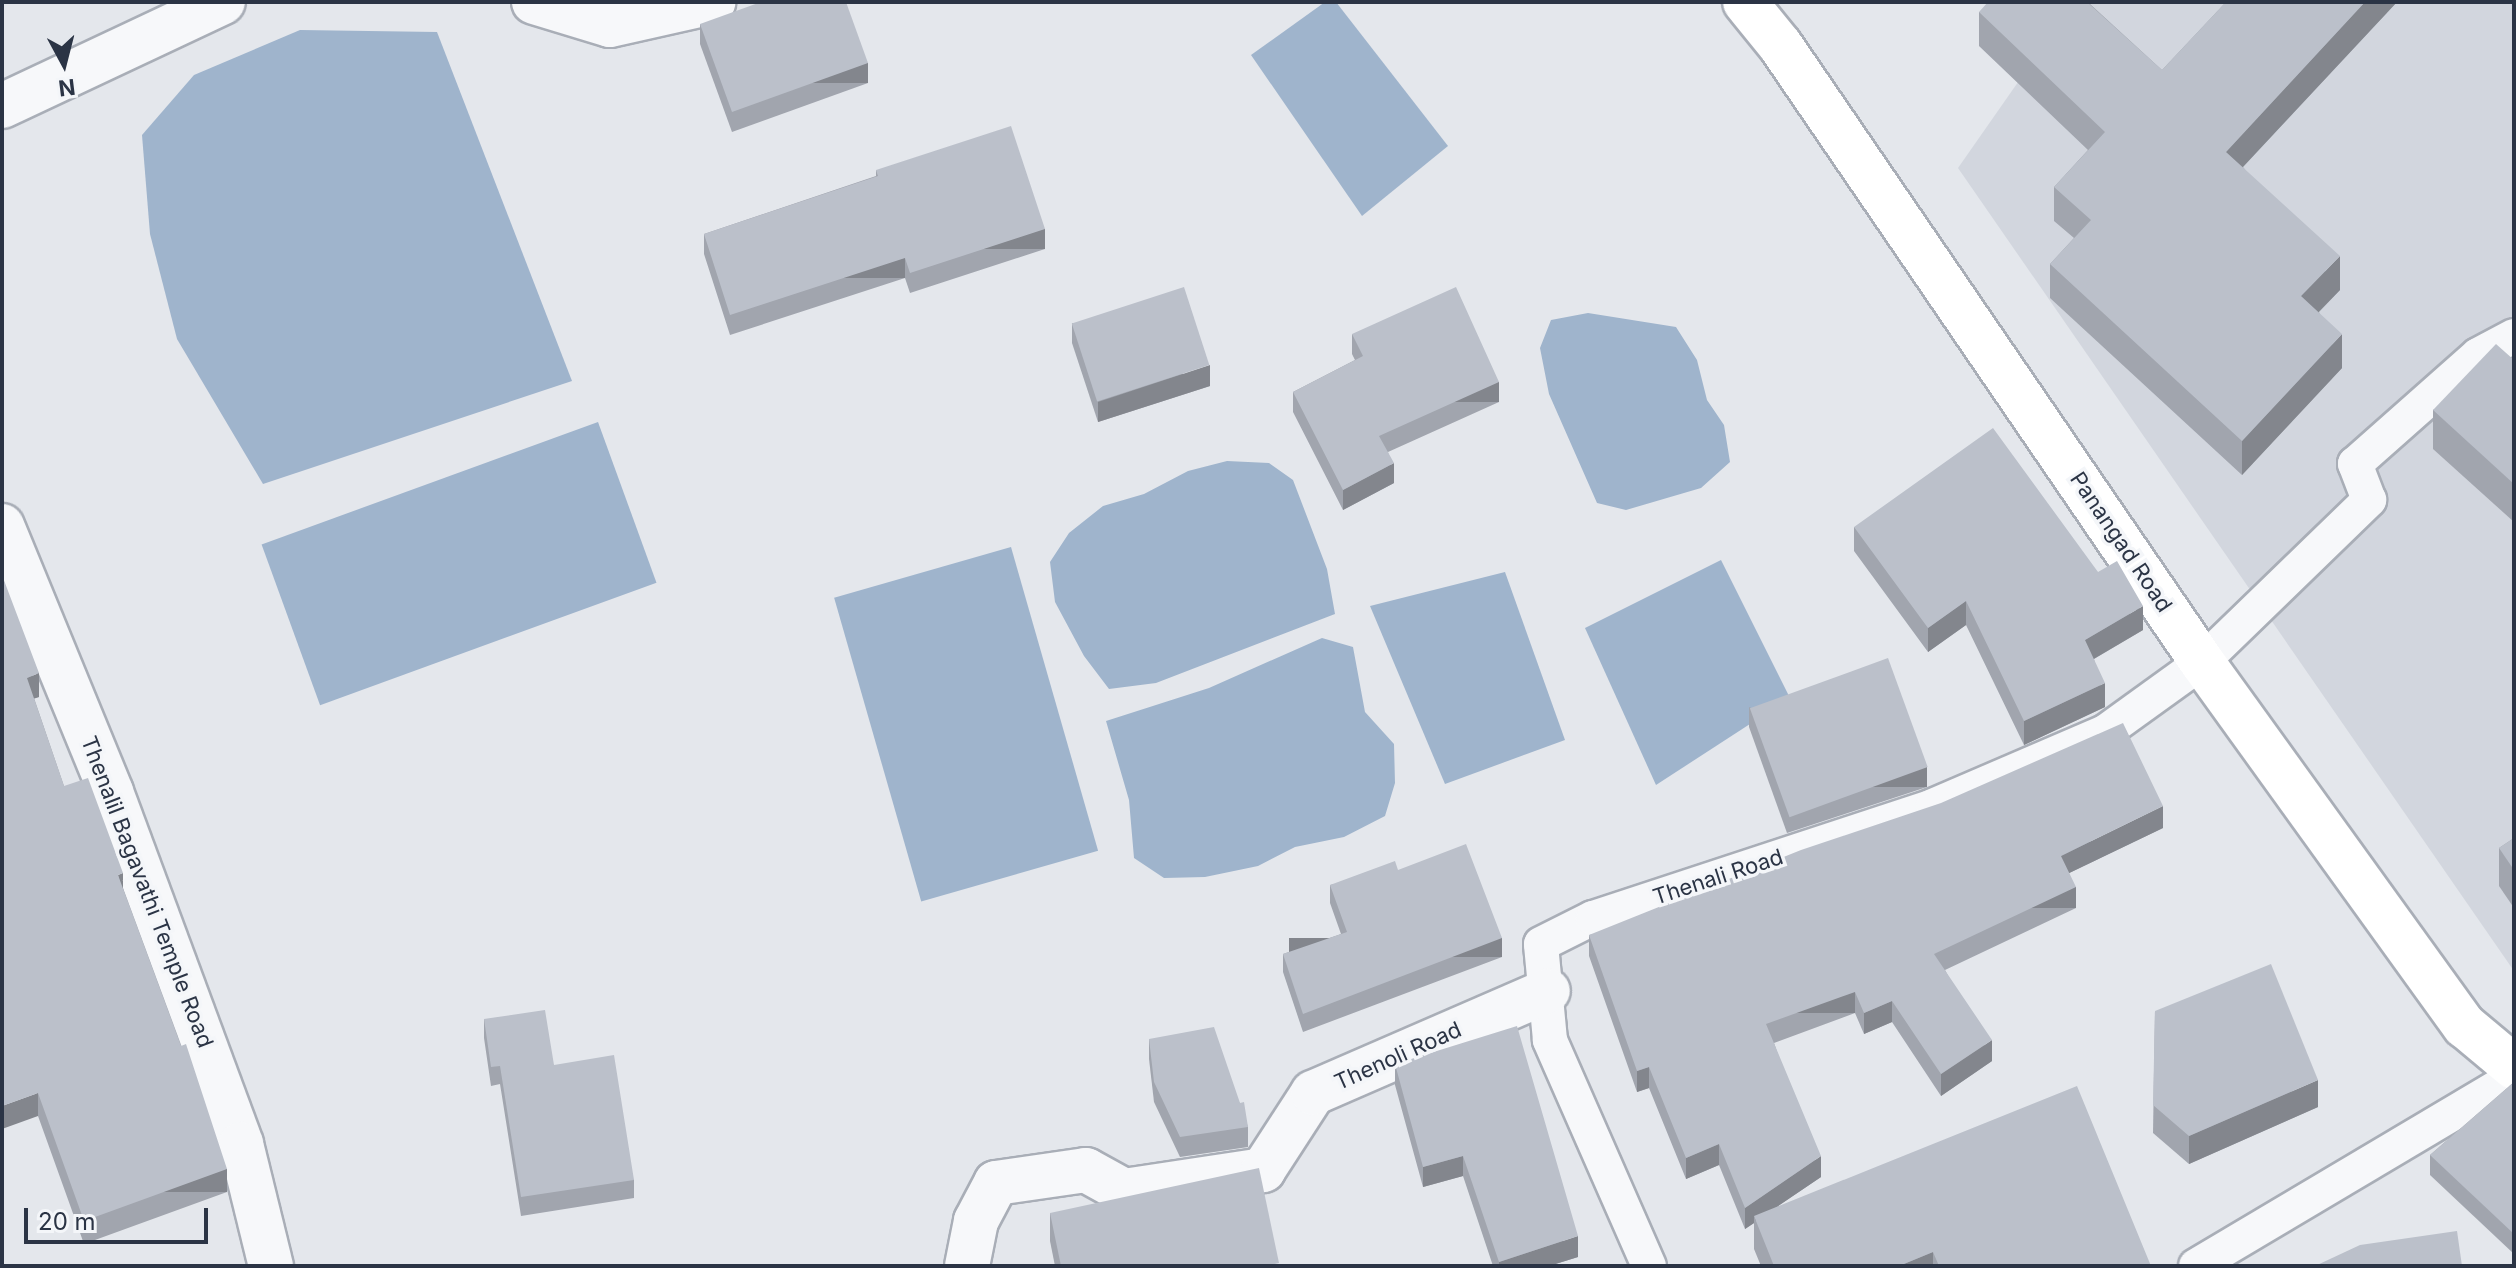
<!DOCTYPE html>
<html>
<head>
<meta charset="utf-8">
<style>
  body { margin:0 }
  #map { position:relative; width:2516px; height:1268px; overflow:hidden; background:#e4e7ec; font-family:Inter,sans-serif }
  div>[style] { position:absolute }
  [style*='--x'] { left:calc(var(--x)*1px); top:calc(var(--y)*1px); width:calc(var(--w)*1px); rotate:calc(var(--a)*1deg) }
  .built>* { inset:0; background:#d2d6de }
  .water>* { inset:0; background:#9fb4cc; transform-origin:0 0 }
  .roads { filter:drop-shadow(2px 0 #a9aeb7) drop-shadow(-2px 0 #a9aeb7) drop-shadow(0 2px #a9aeb7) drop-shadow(0 -2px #a9aeb7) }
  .service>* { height:34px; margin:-17px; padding:0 17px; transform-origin:17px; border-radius:17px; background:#f7f8fa }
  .minor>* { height:44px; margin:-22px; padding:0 22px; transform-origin:22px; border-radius:22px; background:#f7f8fa }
  .secondary>* { height:44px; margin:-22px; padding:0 22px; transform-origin:22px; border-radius:22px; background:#fff }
  .wall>* { inset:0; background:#a1a5ae }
  .shaded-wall>* { inset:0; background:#83868d; transform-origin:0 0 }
  .building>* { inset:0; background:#bbc0ca; transform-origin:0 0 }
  span { translate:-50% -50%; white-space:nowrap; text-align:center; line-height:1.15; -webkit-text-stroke:7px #f4f6f9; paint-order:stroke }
  .street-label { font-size:22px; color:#2b3445 }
  .frame { position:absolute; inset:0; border:4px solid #2b3445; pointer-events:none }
  .north { position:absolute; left:24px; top:24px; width:80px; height:80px; -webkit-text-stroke:6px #f4f6f9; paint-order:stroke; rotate:173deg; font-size:22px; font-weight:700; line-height:32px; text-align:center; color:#2b3445 }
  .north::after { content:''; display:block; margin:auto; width:28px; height:36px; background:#2b3445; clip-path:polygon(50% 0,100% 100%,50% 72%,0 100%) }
  .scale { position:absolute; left:24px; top:1208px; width:184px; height:36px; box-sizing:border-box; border:4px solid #2b3445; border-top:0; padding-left:10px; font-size:24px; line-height:28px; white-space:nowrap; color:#2b3445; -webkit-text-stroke:6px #f4f6f9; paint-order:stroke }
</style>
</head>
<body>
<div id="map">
  <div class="built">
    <div style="clip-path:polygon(2074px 2px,2514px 2px,2514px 971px,1958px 168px)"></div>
  </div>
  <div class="water">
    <div style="clip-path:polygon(1325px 2px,1336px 2px,1448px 146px,1362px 216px,1251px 55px)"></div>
    <div style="clip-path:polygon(300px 30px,437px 32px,572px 381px,263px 484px,177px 339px,150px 234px,142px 135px,194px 75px)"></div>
    <div style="clip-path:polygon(1588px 313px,1676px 327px,1697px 360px,1707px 400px,1724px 425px,1730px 462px,1701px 488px,1626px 510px,1597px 503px,1549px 394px,1540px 348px,1551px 320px)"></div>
    <div style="left:598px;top:422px;width:171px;height:358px;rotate:70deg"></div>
    <div style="clip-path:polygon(1227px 461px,1269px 463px,1293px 480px,1327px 569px,1335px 614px,1156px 683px,1109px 689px,1084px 656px,1055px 602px,1050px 562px,1069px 533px,1103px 506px,1144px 494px,1188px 471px)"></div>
    <div style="left:1011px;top:547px;width:316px;height:184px;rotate:74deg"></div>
    <div style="clip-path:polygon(1721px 560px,1790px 698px,1656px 785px,1585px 628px)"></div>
    <div style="clip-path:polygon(1505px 572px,1565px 740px,1445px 784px,1370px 606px)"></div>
    <div style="clip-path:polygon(1322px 638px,1353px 647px,1365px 712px,1394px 744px,1395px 783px,1385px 816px,1344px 837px,1295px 847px,1258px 866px,1205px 877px,1164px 878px,1134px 858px,1129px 800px,1106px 721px,1209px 688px)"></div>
  </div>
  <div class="roads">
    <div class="service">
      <div style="--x:1649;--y:1266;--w:247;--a:-113.7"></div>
      <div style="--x:1550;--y:1040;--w:96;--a:-95.4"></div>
      <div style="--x:1541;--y:944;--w:58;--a:-26.6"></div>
      <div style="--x:1593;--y:918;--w:358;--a:-18.2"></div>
      <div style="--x:1933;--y:806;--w:187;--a:-23.3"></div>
      <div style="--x:2105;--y:732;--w:120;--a:-35.8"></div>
      <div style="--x:2202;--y:662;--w:233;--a:-44.1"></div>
      <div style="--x:2369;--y:500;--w:39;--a:-111"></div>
      <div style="--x:2355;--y:464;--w:164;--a:-41.5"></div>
      <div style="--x:2478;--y:355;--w:41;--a:-27.8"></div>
      <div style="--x:2196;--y:1266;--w:370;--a:-30.7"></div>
    </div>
    <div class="minor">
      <div style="--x:534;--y:2;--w:79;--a:16.8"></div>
      <div style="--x:610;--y:25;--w:106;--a:-12.6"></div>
      <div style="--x:2;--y:106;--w:244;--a:-25.2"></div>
      <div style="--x:2;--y:526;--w:287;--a:67.7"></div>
      <div style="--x:111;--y:792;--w:375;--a:69.7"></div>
      <div style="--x:241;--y:1144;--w:126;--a:76.2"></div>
      <div style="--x:967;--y:1266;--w:46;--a:-78.7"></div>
      <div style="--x:976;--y:1221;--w:43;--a:-62.2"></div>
      <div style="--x:996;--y:1183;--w:91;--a:-8.2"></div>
      <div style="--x:1086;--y:1170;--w:43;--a:28.9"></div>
      <div style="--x:1124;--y:1191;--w:141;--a:-8.6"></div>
      <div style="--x:1263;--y:1170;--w:92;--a:-57"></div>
      <div style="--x:1313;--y:1093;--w:256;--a:-23.5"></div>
    </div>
    <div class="secondary">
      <div style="--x:1745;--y:2;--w:55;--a:50.9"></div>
      <div style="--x:1780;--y:45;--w:748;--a:55.63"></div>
      <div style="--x:2202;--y:662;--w:449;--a:54.2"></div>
      <div style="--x:2465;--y:1026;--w:64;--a:39.9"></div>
    </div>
  </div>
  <div class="wall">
    <div style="clip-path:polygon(2090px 2px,2090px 4px,2162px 70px,2226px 2px,2397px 2px,2243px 167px,2340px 290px,2319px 312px,2342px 368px,2242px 475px,2050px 298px,2050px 264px,2074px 238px,2054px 221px,2054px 187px,2088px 150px,1979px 46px,1979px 12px)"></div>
    <div style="clip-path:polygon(700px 24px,868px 83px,732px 132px,700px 44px)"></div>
    <div style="clip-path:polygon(876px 170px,1045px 249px,910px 293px,905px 278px,730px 335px,704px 254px,704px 234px,876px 176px)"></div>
    <div style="clip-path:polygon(1072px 323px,1210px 386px,1098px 422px,1072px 343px)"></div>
    <div style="clip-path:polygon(1352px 334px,1499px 402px,1388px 452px,1394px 483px,1343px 510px,1293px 412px,1293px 392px,1355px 360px,1352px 354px)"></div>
    <div style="clip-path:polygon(2514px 360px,2514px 522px,2433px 449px,2433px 410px)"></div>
    <div style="clip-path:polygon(1854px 527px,2098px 572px,2143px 630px,2094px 659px,2105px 707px,2024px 745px,1966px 625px,1928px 652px,1854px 551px)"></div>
    <div style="clip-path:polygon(2px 575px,39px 697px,34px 698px,64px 786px,123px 889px,227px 1192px,84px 1244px,38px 1116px)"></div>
    <div style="clip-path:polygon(1749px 707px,1927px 787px,1787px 833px,1749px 727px)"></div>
    <div style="clip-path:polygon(2163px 828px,2069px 873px,2076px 908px,1945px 970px,1992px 1061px,1941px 1096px,1892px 1022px,1864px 1034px,1855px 1013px,1774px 1043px,1821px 1177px,1778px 1206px,2151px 1266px,1761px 1266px,1754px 1249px,1754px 1223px,1745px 1229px,1719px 1165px,1686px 1179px,1649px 1088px,1637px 1092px,1589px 956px,1589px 935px)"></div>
    <div style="clip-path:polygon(2514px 838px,2514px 908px,2499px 886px,2499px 848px)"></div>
    <div style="clip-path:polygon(1398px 870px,1502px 957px,1303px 1032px,1283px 972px,1283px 954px,1341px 934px,1330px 903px,1330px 885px)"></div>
    <div style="clip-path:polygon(2155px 1011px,2318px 1107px,2189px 1164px,2153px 1133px)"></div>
    <div style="clip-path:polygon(484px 1019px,554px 1065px,634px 1180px,634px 1198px,521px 1216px,500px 1084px,491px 1086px,484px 1038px)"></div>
    <div style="clip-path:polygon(1149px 1039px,1240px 1103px,1248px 1127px,1248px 1147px,1180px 1157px,1154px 1102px,1149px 1059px)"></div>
    <div style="clip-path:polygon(1395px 1064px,1578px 1257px,1549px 1266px,1493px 1266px,1463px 1176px,1423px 1187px,1395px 1085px)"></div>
    <div style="clip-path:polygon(2514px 1082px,2514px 1254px,2430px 1175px,2430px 1155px)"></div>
    <div style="clip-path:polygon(1050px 1213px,1279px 1266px,1055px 1266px,1050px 1241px)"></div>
  </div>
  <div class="shaded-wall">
    <div style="clip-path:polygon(2365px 2px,2397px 2px,2226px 185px,2226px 152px)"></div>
    <div style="left:868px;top:63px;width:20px;height:145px;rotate:90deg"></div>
    <div style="left:1045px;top:229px;width:20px;height:142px;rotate:90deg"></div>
    <div style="clip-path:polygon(2340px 256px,2340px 290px,2301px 330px,2301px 296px)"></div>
    <div style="left:905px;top:258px;width:20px;height:184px;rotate:90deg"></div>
    <div style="clip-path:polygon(2342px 334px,2342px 368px,2242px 475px,2242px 441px)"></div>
    <div style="clip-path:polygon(1210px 365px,1210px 386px,1098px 422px,1098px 402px)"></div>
    <div style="left:1499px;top:382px;width:20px;height:132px;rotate:90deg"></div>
    <div style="clip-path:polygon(1394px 463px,1394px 483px,1343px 510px,1343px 490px)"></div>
    <div style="clip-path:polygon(1966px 601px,1966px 625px,1928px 652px,1928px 628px)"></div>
    <div style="clip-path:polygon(2143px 606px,2143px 630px,2085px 664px,2085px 640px)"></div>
    <div style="clip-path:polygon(39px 673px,39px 697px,27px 701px,27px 678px)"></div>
    <div style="clip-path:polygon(2105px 683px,2105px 707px,2024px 745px,2024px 721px)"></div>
    <div style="left:1927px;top:767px;width:20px;height:147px;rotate:90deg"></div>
    <div style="clip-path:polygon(2163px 806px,2163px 828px,2061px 877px,2061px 856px)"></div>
    <div style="clip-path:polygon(123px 873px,123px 896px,118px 875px)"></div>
    <div style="left:2076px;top:887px;width:21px;height:157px;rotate:90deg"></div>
    <div style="left:1502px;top:938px;width:19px;height:213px;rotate:90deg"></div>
    <div style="left:1855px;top:992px;width:21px;height:95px;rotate:90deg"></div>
    <div style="clip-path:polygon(1892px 1001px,1892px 1022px,1864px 1034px,1864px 1013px)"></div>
    <div style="clip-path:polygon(1992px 1040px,1992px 1061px,1941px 1096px,1941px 1074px)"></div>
    <div style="clip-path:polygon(1649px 1067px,1649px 1088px,1637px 1092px,1637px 1071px)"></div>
    <div style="clip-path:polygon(2318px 1080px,2318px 1107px,2189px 1164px,2189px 1136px)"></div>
    <div style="clip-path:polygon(38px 1093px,38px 1116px,2px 1129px,2px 1106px)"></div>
    <div style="clip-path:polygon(1719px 1144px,1719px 1165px,1686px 1179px,1686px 1158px)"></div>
    <div style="clip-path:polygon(1463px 1156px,1463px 1176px,1423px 1187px,1423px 1167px)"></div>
    <div style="clip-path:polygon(1821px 1156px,1821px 1177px,1756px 1221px,1754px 1216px,1754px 1223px,1745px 1229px,1745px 1208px)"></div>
    <div style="left:227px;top:1169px;width:23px;height:152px;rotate:90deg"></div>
    <div style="clip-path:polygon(1578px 1236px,1578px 1257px,1549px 1266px,1499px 1266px,1499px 1262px)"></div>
    <div style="clip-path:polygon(1933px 1252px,1933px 1266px,1899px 1266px)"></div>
  </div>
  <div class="building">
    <div style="clip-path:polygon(761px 2px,846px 2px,868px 63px,732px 112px,700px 24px)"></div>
    <div style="clip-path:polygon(1988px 2px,2087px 2px,2162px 70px,2226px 2px,2365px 2px,2226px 152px,2340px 256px,2301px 296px,2342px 334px,2242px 441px,2050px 264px,2091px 220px,2054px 187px,2105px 132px,1979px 12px)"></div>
    <div style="clip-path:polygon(1011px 126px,1045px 229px,910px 273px,905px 258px,730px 315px,704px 234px,878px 176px,876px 170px)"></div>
    <div style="left:1184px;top:287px;width:82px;height:118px;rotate:72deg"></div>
    <div style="clip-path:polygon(1456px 287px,1499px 382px,1379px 436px,1394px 463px,1343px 490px,1293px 392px,1363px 356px,1352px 334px)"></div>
    <div style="clip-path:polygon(2496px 344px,2514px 360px,2514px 484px,2433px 410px)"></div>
    <div style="clip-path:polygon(1993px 428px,2098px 572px,2117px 561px,2143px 606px,2085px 640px,2105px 683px,2024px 721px,1966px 601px,1928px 628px,1854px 527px)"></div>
    <div style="clip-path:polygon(2px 575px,39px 673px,27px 678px,64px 786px,88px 778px,123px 873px,118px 875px,181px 1046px,186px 1044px,227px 1169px,84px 1221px,38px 1093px,2px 1106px)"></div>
    <div style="left:1888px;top:658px;width:116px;height:147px;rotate:70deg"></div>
    <div style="clip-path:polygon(2123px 723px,2163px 806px,2061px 856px,2076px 887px,1934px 954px,1992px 1040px,1941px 1074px,1892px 1001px,1864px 1013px,1855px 992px,1766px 1024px,1821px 1156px,1745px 1208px,1719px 1144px,1686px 1158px,1649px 1067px,1637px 1071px,1589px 935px,1801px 850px,1941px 803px)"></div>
    <div style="clip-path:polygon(2514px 838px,2514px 870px,2499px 848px)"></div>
    <div style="clip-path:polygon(1466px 844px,1502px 938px,1303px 1014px,1283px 954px,1347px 932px,1330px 885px,1395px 861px,1398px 870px)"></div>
    <div style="clip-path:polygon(2271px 964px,2318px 1080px,2189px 1136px,2153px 1105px,2155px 1011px)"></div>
    <div style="clip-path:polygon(545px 1010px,554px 1065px,614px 1055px,634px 1180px,521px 1197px,500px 1066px,491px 1067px,484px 1019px)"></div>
    <div style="clip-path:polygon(1517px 1026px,1578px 1236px,1499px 1262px,1463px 1156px,1423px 1167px,1395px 1064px)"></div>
    <div style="clip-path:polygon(1214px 1027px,1240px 1103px,1244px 1102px,1248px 1127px,1180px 1137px,1154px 1082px,1149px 1039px)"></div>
    <div style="clip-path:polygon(2514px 1082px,2514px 1234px,2430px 1155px)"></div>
    <div style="clip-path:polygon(2077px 1086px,2151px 1266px,1939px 1266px,1933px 1252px,1899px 1266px,1774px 1266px,1754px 1216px)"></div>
    <div style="clip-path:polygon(1259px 1168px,1279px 1263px,1266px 1266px,1061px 1266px,1050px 1213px)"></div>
    <div style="clip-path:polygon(2457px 1231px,2462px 1266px,2315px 1266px,2360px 1245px)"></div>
  </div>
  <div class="street-label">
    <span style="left:2121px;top:542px;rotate:56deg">Panangad Road</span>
    <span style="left:1718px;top:877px;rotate:-18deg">Thenali Road</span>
    <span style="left:147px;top:892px;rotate:69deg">Thenalil Bagavathi Temple Road</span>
    <span style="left:1398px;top:1056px;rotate:-24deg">Thenoli Road</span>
  </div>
  <div class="frame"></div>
  <div class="north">N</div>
  <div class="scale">20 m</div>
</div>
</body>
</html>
